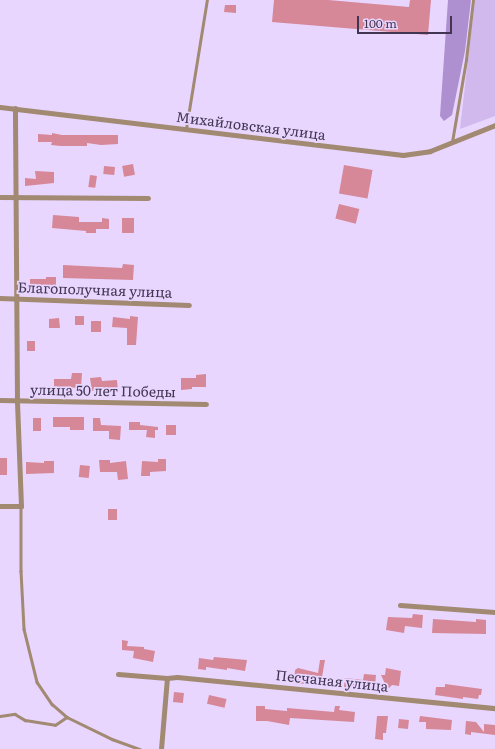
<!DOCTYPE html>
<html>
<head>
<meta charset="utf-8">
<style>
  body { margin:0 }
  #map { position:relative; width:495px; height:749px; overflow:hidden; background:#e8d6ff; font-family:Literata,serif }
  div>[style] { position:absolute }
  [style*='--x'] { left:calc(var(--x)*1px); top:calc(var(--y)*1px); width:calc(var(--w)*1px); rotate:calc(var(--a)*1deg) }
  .green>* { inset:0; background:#d1b8ed }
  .forest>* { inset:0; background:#ae8fd0 }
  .building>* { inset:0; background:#d68798; transform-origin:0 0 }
  .service>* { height:2.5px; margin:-1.25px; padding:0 1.25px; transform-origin:1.25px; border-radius:1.25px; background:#a18972 }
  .minor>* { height:5px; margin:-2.5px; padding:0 2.5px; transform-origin:2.5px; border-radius:2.5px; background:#a18972 }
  span { translate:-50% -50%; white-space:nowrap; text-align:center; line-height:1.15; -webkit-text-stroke:3.5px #e8d6ff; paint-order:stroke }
  .street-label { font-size:14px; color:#423551 }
  .scale { position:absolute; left:357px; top:16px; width:95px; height:18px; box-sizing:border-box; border:2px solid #423551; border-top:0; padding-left:5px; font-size:12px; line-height:14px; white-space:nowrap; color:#423551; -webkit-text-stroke:3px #e8d6ff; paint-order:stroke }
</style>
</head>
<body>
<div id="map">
  <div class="green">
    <div style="clip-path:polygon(475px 0,495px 0,495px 116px,460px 129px)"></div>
  </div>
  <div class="forest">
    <div style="clip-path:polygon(448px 0,471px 0,465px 51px,452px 115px,444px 121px,440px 116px)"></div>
  </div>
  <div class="building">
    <div style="clip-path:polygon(274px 0,328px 0,409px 7px,410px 0,431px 0,428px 35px,272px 22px)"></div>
    <div style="clip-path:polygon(225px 5px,236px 5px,236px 13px,224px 12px)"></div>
    <div style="clip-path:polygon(52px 133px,62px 135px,118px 135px,118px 144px,101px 145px,87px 143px,87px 146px,61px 146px,51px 145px,52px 142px,38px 142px,38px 134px,52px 135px)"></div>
    <div style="left:133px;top:164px;width:11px;height:11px;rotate:80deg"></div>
    <div style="left:344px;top:165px;width:29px;height:29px;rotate:10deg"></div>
    <div style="left:104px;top:166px;width:11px;height:8px;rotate:5deg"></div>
    <div style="clip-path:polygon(35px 171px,54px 172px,54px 183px,25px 186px,25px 178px,36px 179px)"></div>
    <div style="left:90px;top:175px;width:7px;height:12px;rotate:8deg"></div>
    <div style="left:339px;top:204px;width:21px;height:15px;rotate:14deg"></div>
    <div style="clip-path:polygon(53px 215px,79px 217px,79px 222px,102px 222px,102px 218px,109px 219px,109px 229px,96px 229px,96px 233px,86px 233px,86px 231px,52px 228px)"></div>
    <div style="left:122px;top:218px;width:12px;height:15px"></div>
    <div style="clip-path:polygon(123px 264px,134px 265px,133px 280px,63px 278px,63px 265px,122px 268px)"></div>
    <div style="clip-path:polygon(46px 277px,56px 277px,56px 285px,39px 285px,39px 288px,30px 288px,30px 279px,46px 279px)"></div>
    <div style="left:75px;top:316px;width:9px;height:9px"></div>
    <div style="clip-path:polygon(130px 316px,138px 317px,136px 345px,127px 345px,127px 328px,112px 327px,113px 317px,130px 319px)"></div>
    <div style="clip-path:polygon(59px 318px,60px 328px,49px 328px,49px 319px)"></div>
    <div style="left:91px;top:321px;width:10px;height:11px"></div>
    <div style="left:27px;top:341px;width:8px;height:10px"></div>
    <div style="clip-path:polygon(72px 373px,82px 373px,81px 388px,63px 387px,63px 393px,54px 393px,54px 379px,71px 379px)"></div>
    <div style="clip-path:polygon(206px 374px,206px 387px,192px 387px,192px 389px,181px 390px,181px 378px,196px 378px,196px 375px)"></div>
    <div style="clip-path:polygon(101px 377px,102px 381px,117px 380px,118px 392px,107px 393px,107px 389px,92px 391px,90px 378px)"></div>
    <div style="clip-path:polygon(53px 417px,84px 417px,84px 430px,70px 430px,70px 427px,53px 427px)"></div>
    <div style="left:33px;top:418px;width:8px;height:13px"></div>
    <div style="clip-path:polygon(93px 418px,100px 418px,101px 425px,121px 426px,120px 440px,109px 439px,109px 431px,93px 431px)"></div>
    <div style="clip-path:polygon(129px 422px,140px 422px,140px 425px,158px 427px,158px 430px,155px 430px,155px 438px,146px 437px,147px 430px,129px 430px)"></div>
    <div style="left:166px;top:425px;width:10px;height:10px"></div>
    <div style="left:0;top:458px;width:7px;height:17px"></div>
    <div style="clip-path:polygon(158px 459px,166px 459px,166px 471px,150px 472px,150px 476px,141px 476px,142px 461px,158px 462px)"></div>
    <div style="clip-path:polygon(99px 460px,110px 460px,110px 463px,126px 461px,128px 479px,118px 480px,117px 472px,100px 472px)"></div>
    <div style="clip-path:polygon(44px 461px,54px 461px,54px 473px,26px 474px,26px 462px,44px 463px)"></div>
    <div style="left:80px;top:465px;width:10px;height:12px;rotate:6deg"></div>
    <div style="left:108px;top:509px;width:9px;height:11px"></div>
    <div style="clip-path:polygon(413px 614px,423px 615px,422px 628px,405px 626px,404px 633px,386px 630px,388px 617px,412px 618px)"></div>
    <div style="clip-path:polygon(433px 619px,476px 622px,476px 619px,486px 620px,486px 634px,432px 633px)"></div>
    <div style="clip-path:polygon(122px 640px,128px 641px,127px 646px,144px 647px,144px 649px,155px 651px,153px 662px,133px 658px,134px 651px,122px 650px)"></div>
    <div style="clip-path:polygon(214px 657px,247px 660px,245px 671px,227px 668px,227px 670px,206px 667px,206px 670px,198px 669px,199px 658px,213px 660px)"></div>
    <div style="clip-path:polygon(320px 660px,325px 660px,322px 677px,331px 678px,330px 686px,294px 683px,295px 670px,298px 668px,318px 673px)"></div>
    <div style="clip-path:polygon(386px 668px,401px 671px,399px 686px,392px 685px,389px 688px,386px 686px,381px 675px,385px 675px)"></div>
    <div style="clip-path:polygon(364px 674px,376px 675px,375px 686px,356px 684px,356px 688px,344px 687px,345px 678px,363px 680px)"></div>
    <div style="clip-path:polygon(445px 684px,482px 689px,481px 695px,479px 695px,478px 699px,463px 697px,463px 699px,435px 695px,436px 687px,445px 687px)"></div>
    <div style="left:174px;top:692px;width:10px;height:10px;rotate:6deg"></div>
    <div style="left:209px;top:695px;width:18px;height:9px;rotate:13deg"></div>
    <div style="clip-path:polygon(256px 706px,265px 706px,265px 709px,287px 711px,287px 708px,334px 712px,335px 706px,340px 706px,339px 710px,355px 712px,354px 722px,290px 718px,289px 725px,267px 721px,256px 721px)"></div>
    <div style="clip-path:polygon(377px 716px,388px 716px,386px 733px,383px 733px,383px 740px,375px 739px)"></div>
    <div style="clip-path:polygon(420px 716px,452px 720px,451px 730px,426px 729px,426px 722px,419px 722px)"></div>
    <div style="left:399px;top:719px;width:10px;height:9px;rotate:6deg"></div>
    <div style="clip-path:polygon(466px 721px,476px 722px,484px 732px,484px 724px,495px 725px,495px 735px,471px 732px,471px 735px,465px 734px)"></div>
  </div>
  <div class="service">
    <div style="--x:186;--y:129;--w:131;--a:-80.8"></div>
    <div style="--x:452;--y:142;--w:83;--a:-80.3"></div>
    <div style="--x:466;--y:60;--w:60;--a:-83.3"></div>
    <div style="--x:21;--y:507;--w:64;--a:90"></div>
    <div style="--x:21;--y:571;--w:58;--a:87"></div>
    <div style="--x:24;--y:629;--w:55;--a:76.2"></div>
    <div style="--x:37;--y:682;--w:27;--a:56"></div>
    <div style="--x:52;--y:704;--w:20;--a:41"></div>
    <div style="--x:67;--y:717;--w:50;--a:26.1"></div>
    <div style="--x:112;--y:739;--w:30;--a:20"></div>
    <div style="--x:0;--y:716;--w:15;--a:-8"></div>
    <div style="--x:15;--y:714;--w:12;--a:31"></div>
    <div style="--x:25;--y:720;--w:30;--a:9"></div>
    <div style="--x:55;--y:725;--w:14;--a:-34"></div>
  </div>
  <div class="minor">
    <div style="--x:0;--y:107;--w:406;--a:6.8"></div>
    <div style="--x:403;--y:155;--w:27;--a:-8"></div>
    <div style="--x:430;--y:151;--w:70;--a:-21.8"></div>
    <div style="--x:0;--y:197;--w:148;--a:0.4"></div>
    <div style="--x:0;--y:298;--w:189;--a:2.1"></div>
    <div style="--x:0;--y:400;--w:206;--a:1.1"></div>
    <div style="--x:0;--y:506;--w:21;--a:0"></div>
    <div style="--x:21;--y:506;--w:106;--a:-92.2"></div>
    <div style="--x:17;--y:400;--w:292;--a:-90.4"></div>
    <div style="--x:400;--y:605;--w:95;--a:4.2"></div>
    <div style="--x:118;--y:674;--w:49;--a:4.7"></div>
    <div style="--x:167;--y:678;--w:10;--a:-6"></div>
    <div style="--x:177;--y:677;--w:320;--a:5.6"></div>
    <div style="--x:161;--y:749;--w:71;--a:-85.2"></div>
  </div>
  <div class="street-label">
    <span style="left:251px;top:125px;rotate:7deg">Михайловская улица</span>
    <span style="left:95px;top:289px;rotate:2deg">Благополучная улица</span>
    <span style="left:103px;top:390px;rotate:1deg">улица 50 лет Победы</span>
    <span style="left:332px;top:680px;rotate:6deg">Песчаная улица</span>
  </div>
  <div class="scale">100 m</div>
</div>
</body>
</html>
